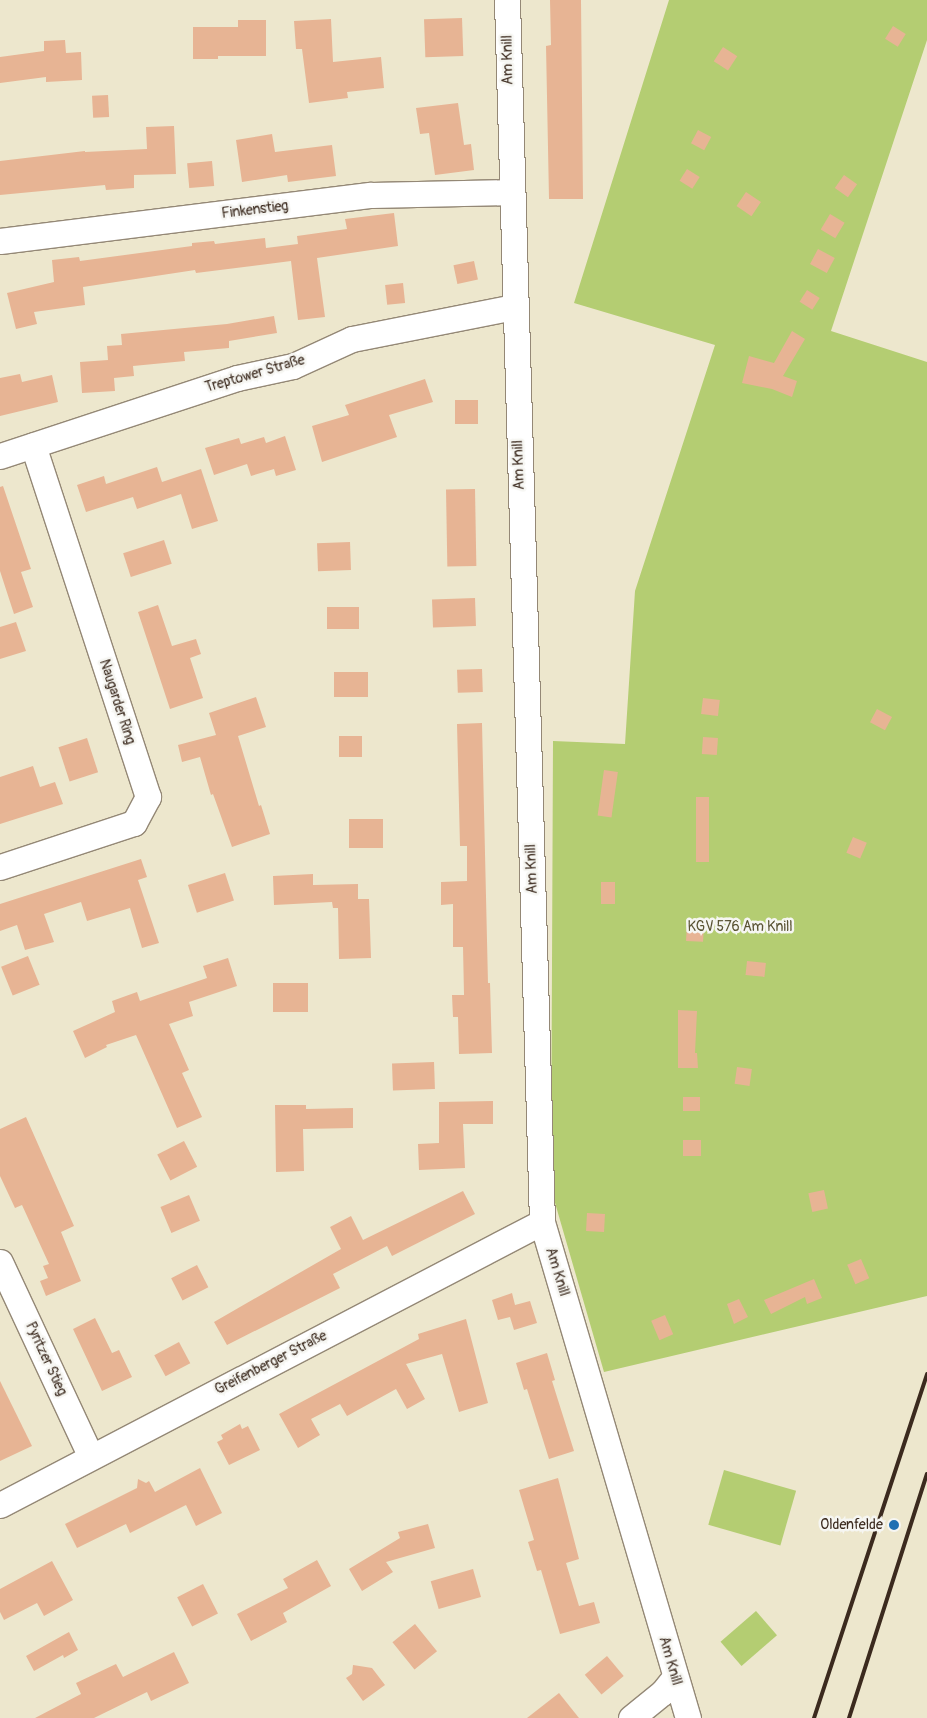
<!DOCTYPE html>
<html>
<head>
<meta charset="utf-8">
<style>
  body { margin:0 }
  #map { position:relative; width:927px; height:1718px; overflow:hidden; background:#ede7cd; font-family:Pangolin,sans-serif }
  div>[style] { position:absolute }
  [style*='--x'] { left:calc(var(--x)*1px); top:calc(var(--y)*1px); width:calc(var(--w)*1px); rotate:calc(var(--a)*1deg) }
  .green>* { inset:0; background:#b4cd72; transform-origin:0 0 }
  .building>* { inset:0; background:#e7b494; transform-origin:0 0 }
  .roads { filter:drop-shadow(1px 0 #948876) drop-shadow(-1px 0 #948876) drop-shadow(0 1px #948876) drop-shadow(0 -1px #948876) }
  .minor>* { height:25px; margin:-12.5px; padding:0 12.5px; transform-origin:12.5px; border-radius:12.5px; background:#fff }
  .rail>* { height:4px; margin:-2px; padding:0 2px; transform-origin:2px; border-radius:2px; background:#3b2a1e }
  .dots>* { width:14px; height:14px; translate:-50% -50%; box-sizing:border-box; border:2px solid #f6f6f2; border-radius:50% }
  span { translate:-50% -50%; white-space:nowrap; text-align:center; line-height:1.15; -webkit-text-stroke:5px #f6f6f2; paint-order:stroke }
  .street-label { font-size:14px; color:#3b2a1e }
  .park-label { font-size:14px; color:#595333 }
  .poi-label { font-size:14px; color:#3b2a1e }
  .right { translate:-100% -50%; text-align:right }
</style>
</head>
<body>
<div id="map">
  <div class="green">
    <div style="clip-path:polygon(669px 0,927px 0,927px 40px,831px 331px,927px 362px,927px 1296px,604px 1372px,551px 1189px,553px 741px,625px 744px,635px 591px,715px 345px,574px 303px)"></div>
    <div style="left:724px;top:1470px;width:75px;height:57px;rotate:16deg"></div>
    <div style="left:756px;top:1611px;width:32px;height:47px;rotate:49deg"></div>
  </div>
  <div class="building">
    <div style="clip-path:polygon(550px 0,581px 0,583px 199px,549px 199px,546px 46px,551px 45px)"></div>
    <div style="left:462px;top:18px;width:38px;height:38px;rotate:88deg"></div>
    <div style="clip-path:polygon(331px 19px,333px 62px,381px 57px,384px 88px,347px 92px,348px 98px,309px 103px,302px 49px,296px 49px,294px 21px)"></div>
    <div style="clip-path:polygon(238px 20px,266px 20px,266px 56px,218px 56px,218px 59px,193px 59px,193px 27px,238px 27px)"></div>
    <div style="left:893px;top:26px;width:15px;height:15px;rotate:32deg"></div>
    <div style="clip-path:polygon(65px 40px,66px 53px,81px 52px,82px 80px,46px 82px,46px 77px,0 83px,0 57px,44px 51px,44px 41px)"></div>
    <div style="left:723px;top:47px;width:17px;height:17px;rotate:33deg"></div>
    <div style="left:108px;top:95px;width:22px;height:16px;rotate:87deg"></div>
    <div style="clip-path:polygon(458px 103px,464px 145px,471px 144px,474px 170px,435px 175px,429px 133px,420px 134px,416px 108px)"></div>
    <div style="clip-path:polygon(174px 126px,176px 174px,134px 175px,134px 188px,106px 190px,105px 185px,0 195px,0 161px,85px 151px,85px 152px,147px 149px,146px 127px)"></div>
    <div style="left:698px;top:130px;width:15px;height:15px;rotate:28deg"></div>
    <div style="clip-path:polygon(272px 134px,275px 152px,332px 145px,336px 176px,288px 182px,287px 175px,242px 182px,236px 140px)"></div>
    <div style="left:212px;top:161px;width:25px;height:25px;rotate:85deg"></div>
    <div style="left:687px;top:169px;width:15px;height:14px;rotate:32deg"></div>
    <div style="left:844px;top:175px;width:16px;height:16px;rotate:35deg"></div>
    <div style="left:746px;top:192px;width:18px;height:17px;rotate:34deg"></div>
    <div style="clip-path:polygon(394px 213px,398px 246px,317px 258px,325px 317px,298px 320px,291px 261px,196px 273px,195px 270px,83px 287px,85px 305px,34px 312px,37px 324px,16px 329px,7px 293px,54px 282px,52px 260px,79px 257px,80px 261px,192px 246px,192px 243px,214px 241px,215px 244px,265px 238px,266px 248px,298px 244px,297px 236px,347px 229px,345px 219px)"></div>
    <div style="left:830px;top:214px;width:17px;height:18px;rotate:31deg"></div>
    <div style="left:818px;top:249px;width:19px;height:17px;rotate:28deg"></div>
    <div style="left:474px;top:261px;width:19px;height:21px;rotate:78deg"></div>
    <div style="left:403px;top:283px;width:20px;height:18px;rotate:84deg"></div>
    <div style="left:807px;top:290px;width:15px;height:14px;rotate:32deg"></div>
    <div style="clip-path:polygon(274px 316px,277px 333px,229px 341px,229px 348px,184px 352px,185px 361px,133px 366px,134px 376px,114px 378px,115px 391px,82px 393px,80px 362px,108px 360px,107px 346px,122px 345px,121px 334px,227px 324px)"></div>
    <div style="clip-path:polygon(792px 331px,805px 339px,783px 376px,797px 381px,792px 397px,772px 389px,742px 383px,749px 356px,774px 363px)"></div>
    <div style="clip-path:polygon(20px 374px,22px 382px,52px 375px,58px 402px,0 416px,0 378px)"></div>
    <div style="clip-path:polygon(425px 379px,433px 402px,389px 415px,397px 437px,322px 462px,312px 426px,349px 415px,345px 405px)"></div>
    <div style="left:455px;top:400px;width:23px;height:24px"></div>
    <div style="clip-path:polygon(285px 436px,296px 470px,276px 476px,274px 469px,251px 476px,247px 464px,214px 475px,205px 448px,239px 438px,241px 444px,264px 437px,266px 443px)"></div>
    <div style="clip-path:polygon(157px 467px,162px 482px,201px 469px,218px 521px,192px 529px,181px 494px,137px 509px,133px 497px,86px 512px,77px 485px,104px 476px,106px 484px)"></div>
    <div style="clip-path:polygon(3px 486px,31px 569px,21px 572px,33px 607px,14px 614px,0 571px,0 487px)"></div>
    <div style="left:475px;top:489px;width:77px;height:29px;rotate:89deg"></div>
    <div style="left:164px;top:540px;width:25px;height:43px;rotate:72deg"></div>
    <div style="left:350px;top:542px;width:28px;height:33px;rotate:88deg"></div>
    <div style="left:475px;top:598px;width:28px;height:43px;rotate:88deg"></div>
    <div style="clip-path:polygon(158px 605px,172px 646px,196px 639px,201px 654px,190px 658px,203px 698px,170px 709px,138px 612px)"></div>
    <div style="left:359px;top:607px;width:22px;height:32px;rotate:90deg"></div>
    <div style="clip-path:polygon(16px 622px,26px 651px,0 659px,0 627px)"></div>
    <div style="left:482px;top:669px;width:23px;height:25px;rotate:88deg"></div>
    <div style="left:368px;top:672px;width:25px;height:34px;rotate:90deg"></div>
    <div style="clip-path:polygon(256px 697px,266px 727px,238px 736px,259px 806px,261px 805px,270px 834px,232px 847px,213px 794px,211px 795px,200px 757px,182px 762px,178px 745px,216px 735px,209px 713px)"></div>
    <div style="left:703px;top:698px;width:17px;height:16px;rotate:7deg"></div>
    <div style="left:877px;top:709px;width:17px;height:15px;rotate:28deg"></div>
    <div style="clip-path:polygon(482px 723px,488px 983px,490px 983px,492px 1053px,459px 1054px,458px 1017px,453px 1017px,452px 995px,464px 995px,463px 947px,453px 947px,453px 904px,441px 905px,441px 882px,467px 881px,467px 846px,460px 846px,457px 724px)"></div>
    <div style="left:339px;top:736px;width:23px;height:21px"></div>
    <div style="left:703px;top:737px;width:15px;height:17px;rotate:4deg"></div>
    <div style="left:87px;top:738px;width:36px;height:30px;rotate:72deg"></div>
    <div style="clip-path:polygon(33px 766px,40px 787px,55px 782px,63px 804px,0 824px,0 777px)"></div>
    <div style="left:604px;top:770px;width:14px;height:46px;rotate:8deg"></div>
    <div style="left:696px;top:797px;width:13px;height:65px"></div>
    <div style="left:383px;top:819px;width:29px;height:34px;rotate:90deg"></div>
    <div style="left:853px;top:837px;width:15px;height:17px;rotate:23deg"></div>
    <div style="clip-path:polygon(141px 859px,147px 877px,138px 880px,159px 943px,142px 948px,130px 908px,87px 921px,81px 902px,44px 914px,54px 942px,25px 950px,17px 925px,0 931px,0 904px)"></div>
    <div style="left:225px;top:873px;width:29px;height:39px;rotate:72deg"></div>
    <div style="clip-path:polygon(313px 874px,313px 885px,358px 884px,358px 899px,369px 899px,371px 958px,339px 959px,338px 908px,333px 908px,332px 902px,274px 905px,273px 876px)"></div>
    <div style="left:601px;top:882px;width:14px;height:22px"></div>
    <div style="left:687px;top:923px;width:17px;height:18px;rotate:3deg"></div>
    <div style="left:28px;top:956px;width:31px;height:29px;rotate:68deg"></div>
    <div style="clip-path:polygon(228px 958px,237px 986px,189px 1002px,193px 1016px,169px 1024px,189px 1070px,182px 1073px,202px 1117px,177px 1128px,136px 1035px,106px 1045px,107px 1047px,85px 1058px,73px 1031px,115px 1012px,112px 1001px,137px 992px,140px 1001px,207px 978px,203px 966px)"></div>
    <div style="left:747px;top:961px;width:19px;height:14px;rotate:6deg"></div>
    <div style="left:273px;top:983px;width:35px;height:29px"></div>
    <div style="clip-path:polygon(678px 1010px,697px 1011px,695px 1053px,697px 1053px,698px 1068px,678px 1068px)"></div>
    <div style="left:434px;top:1062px;width:27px;height:42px;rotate:88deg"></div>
    <div style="left:737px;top:1067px;width:15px;height:17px;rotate:8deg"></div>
    <div style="left:683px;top:1097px;width:17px;height:14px"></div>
    <div style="clip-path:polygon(493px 1101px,493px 1124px,463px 1124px,465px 1168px,419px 1170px,418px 1144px,439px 1143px,439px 1102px)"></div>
    <div style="clip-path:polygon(275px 1105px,306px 1105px,306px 1109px,353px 1108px,353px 1128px,303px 1129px,304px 1171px,276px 1172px)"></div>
    <div style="clip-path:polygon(26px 1117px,74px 1226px,61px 1232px,81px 1281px,46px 1296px,40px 1281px,48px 1278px,43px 1266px,49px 1264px,22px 1205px,15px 1208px,0 1176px,0 1129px)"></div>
    <div style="left:683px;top:1140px;width:18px;height:16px"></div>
    <div style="left:184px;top:1141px;width:29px;height:30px;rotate:63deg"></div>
    <div style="left:824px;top:1190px;width:19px;height:16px;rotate:78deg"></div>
    <div style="clip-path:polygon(463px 1191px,475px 1214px,392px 1256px,387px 1246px,333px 1274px,340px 1288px,227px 1345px,214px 1322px,341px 1249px,330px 1227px,351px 1216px,363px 1240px)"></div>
    <div style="left:189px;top:1195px;width:28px;height:31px;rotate:67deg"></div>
    <div style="left:587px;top:1213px;width:18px;height:18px;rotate:3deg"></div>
    <div style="left:861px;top:1259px;width:21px;height:15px;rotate:67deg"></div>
    <div style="left:197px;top:1265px;width:25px;height:29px;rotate:63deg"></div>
    <div style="clip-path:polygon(814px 1279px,822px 1298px,807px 1304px,805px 1297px,771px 1314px,764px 1300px)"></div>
    <div style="clip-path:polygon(512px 1293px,515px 1305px,530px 1301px,537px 1323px,514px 1330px,510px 1317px,498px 1320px,492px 1300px)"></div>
    <div style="clip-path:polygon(739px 1299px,748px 1317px,734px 1324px,727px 1304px)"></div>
    <div style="left:665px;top:1315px;width:21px;height:15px;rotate:67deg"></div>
    <div style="clip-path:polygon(95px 1318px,112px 1353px,119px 1350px,132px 1377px,102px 1391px,73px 1329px)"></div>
    <div style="clip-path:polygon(466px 1319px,488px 1403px,459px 1412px,442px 1354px,406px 1364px,425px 1399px,407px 1409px,396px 1389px,347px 1416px,340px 1404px,311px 1419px,320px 1435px,298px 1448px,279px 1414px,419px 1339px,418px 1334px)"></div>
    <div style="left:179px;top:1342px;width:24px;height:28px;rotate:62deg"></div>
    <div style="clip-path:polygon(547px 1353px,555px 1380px,552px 1381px,574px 1451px,549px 1459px,527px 1389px,524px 1390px,516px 1363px)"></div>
    <div style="clip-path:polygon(0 1381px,32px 1446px,0 1461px)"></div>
    <div style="clip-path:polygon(240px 1424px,242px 1429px,248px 1426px,260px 1450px,229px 1465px,217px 1442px,223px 1439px,221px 1435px)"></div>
    <div style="clip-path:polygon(200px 1468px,222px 1513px,196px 1526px,186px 1505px,130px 1533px,126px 1524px,77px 1548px,65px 1524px,137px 1488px,138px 1479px,146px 1483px,149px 1481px,155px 1492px)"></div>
    <div style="clip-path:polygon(558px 1478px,579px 1559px,566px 1563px,579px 1606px,594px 1602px,600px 1623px,560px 1634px,541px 1570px,537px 1571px,528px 1542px,534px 1540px,519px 1490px)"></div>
    <div style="clip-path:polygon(428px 1524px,435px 1548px,386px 1562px,393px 1572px,362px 1591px,349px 1569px,400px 1538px,398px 1532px)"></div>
    <div style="clip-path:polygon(317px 1560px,331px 1586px,283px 1613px,287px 1622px,251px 1641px,237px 1614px,288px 1588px,283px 1579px)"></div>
    <div style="clip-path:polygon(52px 1561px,73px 1600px,44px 1616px,37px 1603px,4px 1620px,0 1612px,0 1589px)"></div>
    <div style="left:473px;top:1569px;width:29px;height:44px;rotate:74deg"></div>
    <div style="left:203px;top:1584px;width:33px;height:29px;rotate:63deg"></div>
    <div style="left:415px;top:1624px;width:35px;height:29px;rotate:51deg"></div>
    <div style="clip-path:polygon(69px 1632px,78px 1650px,64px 1658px,63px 1655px,34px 1671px,26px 1656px)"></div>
    <div style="clip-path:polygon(174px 1652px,189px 1683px,151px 1701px,147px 1692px,94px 1718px,35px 1718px,81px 1694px,76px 1683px,116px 1664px,123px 1677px)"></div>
    <div style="left:607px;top:1656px;width:26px;height:29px;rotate:50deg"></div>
    <div style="clip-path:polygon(353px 1665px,372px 1668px,385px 1685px,363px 1701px,346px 1678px,352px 1674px)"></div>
    <div style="clip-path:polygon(559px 1693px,579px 1718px,527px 1718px)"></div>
  </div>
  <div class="roads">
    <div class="minor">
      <div style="--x:507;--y:0;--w:1223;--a:88.36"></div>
      <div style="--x:542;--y:1222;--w:517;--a:73.6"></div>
      <div style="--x:0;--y:241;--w:374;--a:-7.1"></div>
      <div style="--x:371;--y:195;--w:141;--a:-1.2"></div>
      <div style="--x:0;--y:456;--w:250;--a:-18.2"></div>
      <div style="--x:237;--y:378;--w:57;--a:-12.1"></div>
      <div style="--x:293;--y:366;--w:65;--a:-24.6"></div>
      <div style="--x:352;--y:339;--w:165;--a:-11.2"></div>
      <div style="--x:0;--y:867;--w:141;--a:-18.2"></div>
      <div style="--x:134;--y:823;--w:30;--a:-62"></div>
      <div style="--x:148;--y:797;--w:370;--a:-108.1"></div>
      <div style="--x:0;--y:1262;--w:215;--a:65"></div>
      <div style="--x:0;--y:1505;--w:611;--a:-27.57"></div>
      <div style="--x:631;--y:1718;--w:40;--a:-39"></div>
      <div style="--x:662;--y:1693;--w:21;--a:-51"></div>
    </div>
  </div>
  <div class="rail">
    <div style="--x:814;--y:1718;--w:362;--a:-71.8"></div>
    <div style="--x:849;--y:1718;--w:256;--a:-72.3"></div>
  </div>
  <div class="dots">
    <div style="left:894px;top:1525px;background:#1f6fb2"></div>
  </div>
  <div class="street-label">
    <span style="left:508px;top:60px;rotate:-91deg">Am Knill</span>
    <span style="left:255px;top:210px;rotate:-7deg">Finkenstieg</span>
    <span style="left:255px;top:374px;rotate:-16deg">Treptower Straße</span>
    <span style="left:519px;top:465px;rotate:-92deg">Am Knill</span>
    <span style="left:117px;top:702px;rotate:72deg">Naugarder Ring</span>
    <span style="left:532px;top:869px;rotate:-92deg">Am Knill</span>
    <span style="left:557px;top:1272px;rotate:73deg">Am Knill</span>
    <span style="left:46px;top:1359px;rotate:65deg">Pyritzer Stieg</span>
    <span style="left:271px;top:1363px;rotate:-27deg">Greifenberger Straße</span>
    <span style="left:670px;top:1661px;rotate:74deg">Am Knill</span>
  </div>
  <div class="park-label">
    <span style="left:740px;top:927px">KGV 576 Am Knill</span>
  </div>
  <div class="poi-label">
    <span class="right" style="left:883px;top:1525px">Oldenfelde</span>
  </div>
</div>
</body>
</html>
